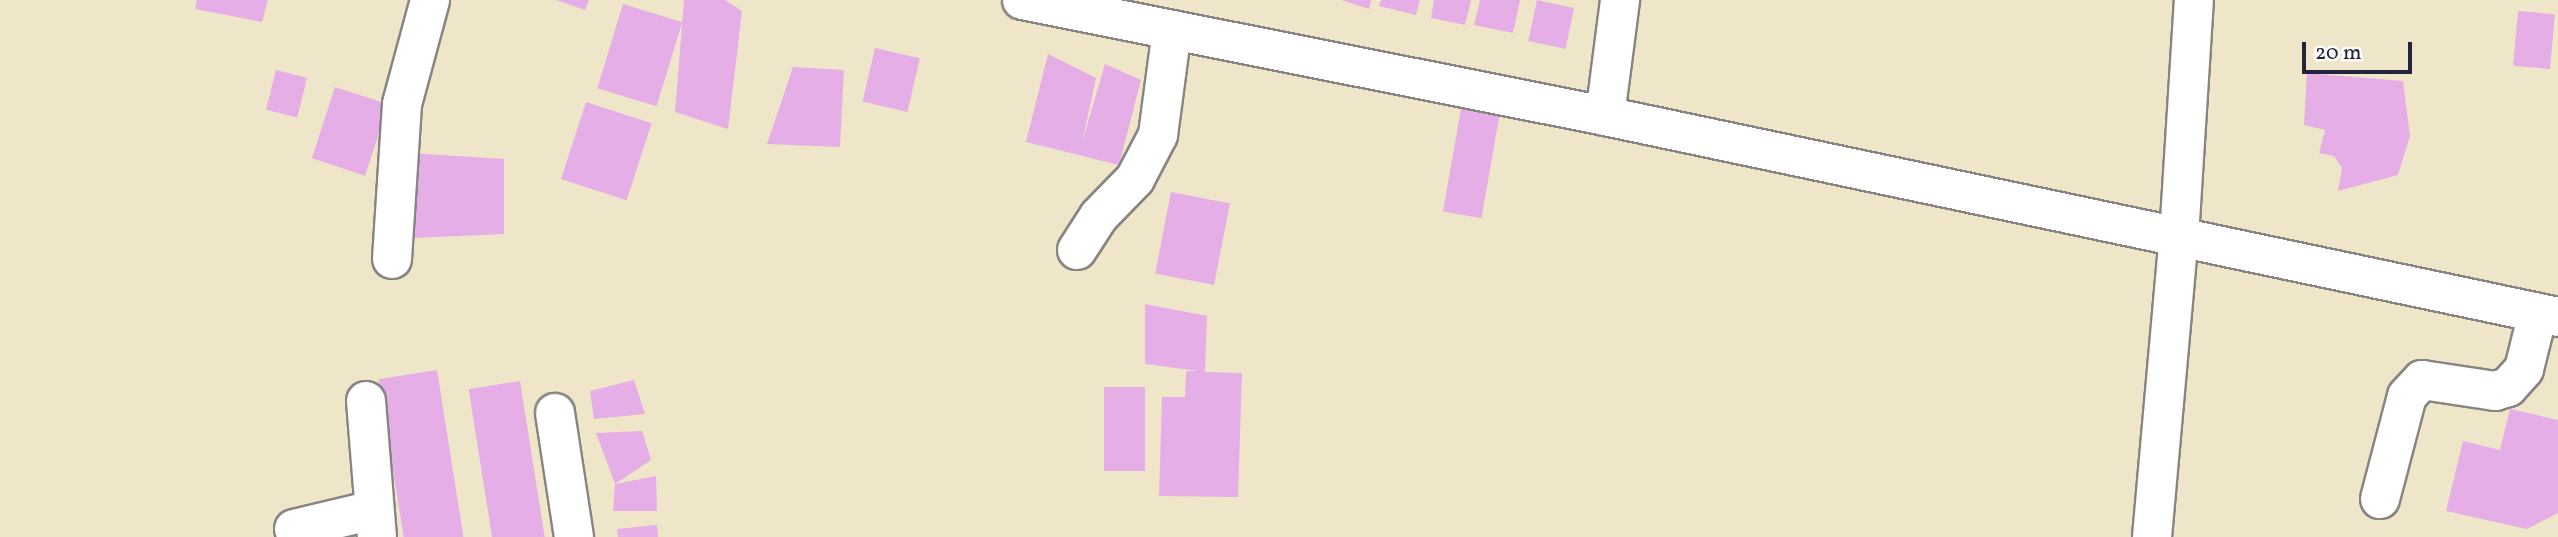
<!DOCTYPE html>
<html>
<head>
<meta charset="utf-8">
<style>
  body { margin:0 }
  #map { position:relative; width:2558px; height:537px; overflow:hidden; background:#efe6c9; font-family:Vollkorn,serif }
  div>[style] { position:absolute }
  [style*='--x'] { left:calc(var(--x)*1px); top:calc(var(--y)*1px); width:calc(var(--w)*1px); rotate:calc(var(--a)*1deg) }
  .building>* { inset:0; background:#e5aee6; transform-origin:0 0 }
  .roads { filter:drop-shadow(2px 0 #888482) drop-shadow(-2px 0 #888482) drop-shadow(0 2px #888482) drop-shadow(0 -2px #888482) }
  .street>* { height:38px; margin:-19px; padding:0 19px; transform-origin:19px; border-radius:19px; background:#fff }
  span { translate:-50% -50%; white-space:nowrap; text-align:center; line-height:1.15; -webkit-text-stroke:5px #fdfcf7; paint-order:stroke }
  .scale { position:absolute; left:2302px; top:42px; width:110px; height:32px; box-sizing:border-box; border:4px solid #22223b; border-top:0; padding-left:9px; font-size:21px; line-height:24px; white-space:nowrap; color:#22223b; -webkit-text-stroke:5px #fdfcf7; paint-order:stroke }
</style>
</head>
<body>
<div id="map">
  <div class="building">
    <div style="clip-path:polygon(197px 0,268px 0,262px 22px,195px 9px)"></div>
    <div style="clip-path:polygon(556px 0,589px 0,585px 10px)"></div>
    <div style="clip-path:polygon(684px 0,725px 0,742px 11px,728px 129px,675px 112px)"></div>
    <div style="clip-path:polygon(1341px 0,1371px 0,1369px 9px)"></div>
    <div style="clip-path:polygon(1381px 0,1420px 0,1416px 15px,1379px 6px)"></div>
    <div style="clip-path:polygon(1434px 0,1471px 0,1465px 25px,1431px 18px)"></div>
    <div style="clip-path:polygon(1480px 0,1520px 0,1513px 33px,1474px 25px)"></div>
    <div style="left:1537px;top:0;width:38px;height:42px;rotate:12deg"></div>
    <div style="left:623px;top:4px;width:62px;height:88px;rotate:17deg"></div>
    <div style="left:2518px;top:11px;width:37px;height:55px;rotate:5deg"></div>
    <div style="left:875px;top:48px;width:46px;height:55px;rotate:13deg"></div>
    <div style="clip-path:polygon(1048px 54px,1096px 78px,1082px 143px,1105px 64px,1141px 80px,1119px 165px,1026px 142px)"></div>
    <div style="clip-path:polygon(793px 67px,844px 70px,840px 147px,767px 144px)"></div>
    <div style="left:276px;top:70px;width:32px;height:41px;rotate:14deg"></div>
    <div style="clip-path:polygon(2307px 73px,2403px 81px,2410px 136px,2398px 175px,2338px 191px,2342px 168px,2334px 156px,2319px 153px,2325px 130px,2304px 125px)"></div>
    <div style="left:335px;top:87px;width:56px;height:75px;rotate:18deg"></div>
    <div style="left:586px;top:102px;width:69px;height:81px;rotate:18deg"></div>
    <div style="left:1461px;top:109px;width:39px;height:104px;rotate:10deg"></div>
    <div style="clip-path:polygon(409px 153px,504px 159px,504px 234px,413px 238px)"></div>
    <div style="left:1171px;top:192px;width:60px;height:83px;rotate:11deg"></div>
    <div style="clip-path:polygon(1145px 304px,1207px 316px,1205px 372px,1242px 373px,1238px 497px,1159px 496px,1162px 397px,1185px 397px,1186px 371px,1199px 371px,1145px 364px)"></div>
    <div style="left:437px;top:370px;width:169px;height:59px;rotate:81deg"></div>
    <div style="clip-path:polygon(634px 380px,645px 414px,594px 419px,590px 391px)"></div>
    <div style="left:520px;top:381px;width:158px;height:52px;rotate:81deg"></div>
    <div style="left:1104px;top:387px;width:41px;height:84px"></div>
    <div style="clip-path:polygon(2510px 409px,2558px 420px,2558px 513px,2527px 529px,2446px 511px,2463px 441px,2500px 450px)"></div>
    <div style="clip-path:polygon(642px 431px,651px 460px,615px 484px,596px 433px)"></div>
    <div style="clip-path:polygon(656px 476px,657px 511px,613px 511px,615px 484px)"></div>
    <div style="clip-path:polygon(657px 525px,658px 537px,618px 537px,617px 529px)"></div>
  </div>
  <div class="roads">
    <div class="street">
      <div style="--x:1022;--y:0;--w:594;--a:11.25"></div>
      <div style="--x:1605;--y:116;--w:974;--a:11.91"></div>
      <div style="--x:1605;--y:116;--w:117;--a:-82.6"></div>
      <div style="--x:1077;--y:250;--w:40;--a:-57.1"></div>
      <div style="--x:1099;--y:216;--w:52;--a:-45.8"></div>
      <div style="--x:1135;--y:179;--w:50;--a:-62.4"></div>
      <div style="--x:1158;--y:135;--w:106;--a:-82.4"></div>
      <div style="--x:392;--y:259;--w:155;--a:-86.3"></div>
      <div style="--x:402;--y:104;--w:108;--a:-74.9"></div>
      <div style="--x:366;--y:401;--w:136;--a:85.4"></div>
      <div style="--x:555;--y:413;--w:125;--a:81.3"></div>
      <div style="--x:2380;--y:499;--w:106;--a:-75.3"></div>
      <div style="--x:2407;--y:396;--w:22;--a:-47"></div>
      <div style="--x:2422;--y:380;--w:74;--a:8.6"></div>
      <div style="--x:2495;--y:391;--w:14;--a:-17"></div>
      <div style="--x:2508;--y:387;--w:24;--a:-48"></div>
      <div style="--x:2524;--y:369;--w:58;--a:-76"></div>
      <div style="--x:294;--y:529;--w:82;--a:-13.4"></div>
      <div style="--x:2152;--y:537;--w:301;--a:-84.9"></div>
      <div style="--x:2179;--y:237;--w:237;--a:-86.4"></div>
    </div>
  </div>
  <div class="scale">20 m</div>
</div>
</body>
</html>
